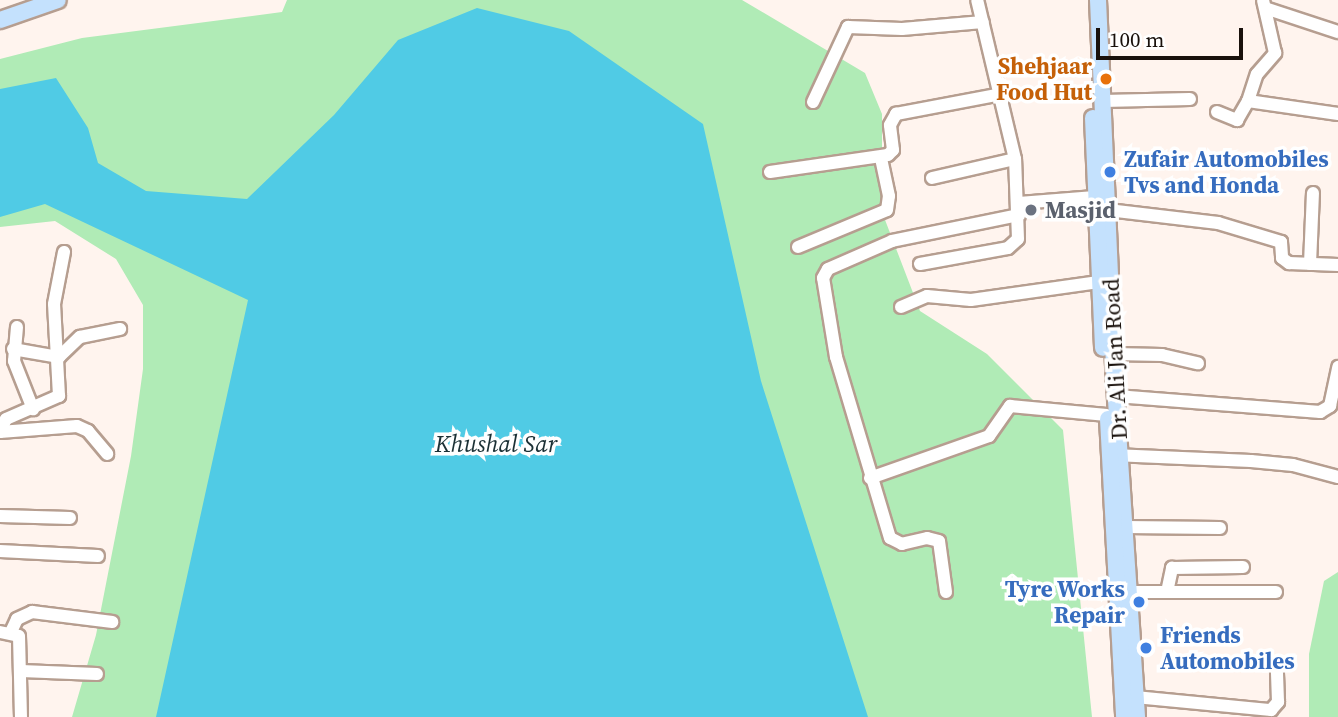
<!DOCTYPE html>
<html>
<head>
<meta charset="utf-8">
<style>
  body { margin:0 }
  #map { position:relative; width:1338px; height:717px; overflow:hidden; background:#fff4ee; font-family:"Source Serif 4",serif }
  div>[style] { position:absolute }
  [style*='--x'] { left:calc(var(--x)*1px); top:calc(var(--y)*1px); width:calc(var(--w)*1px); rotate:calc(var(--a)*1deg) }
  .green>* { inset:0; background:#b0ebb6 }
  .water>* { inset:0; background:#50cbe5 }
  .roads { filter:drop-shadow(2px 0 #b69e90) drop-shadow(-2px 0 #b69e90) drop-shadow(0 2px #b69e90) drop-shadow(0 -2px #b69e90) }
  .minor>* { height:12px; margin:-6px; padding:0 6px; transform-origin:6px; border-radius:6px; background:#fff }
  .major>* { height:16px; margin:-8px; padding:0 8px; transform-origin:8px; border-radius:8px; background:#c4e1fd }
  .dots>* { width:19px; height:19px; translate:-50% -50%; box-sizing:border-box; border:4px solid #fff; border-radius:50% }
  span { translate:-50% -50%; white-space:nowrap; text-align:center; line-height:1.15; -webkit-text-stroke:7px #fff; paint-order:stroke }
  .food-label { font-size:23px; color:#c56008; font-weight:700 }
  .right { translate:-100% -50%; text-align:right }
  .shop-label { font-size:23px; color:#366cbe; font-weight:700 }
  .left { translate:0 -50%; text-align:left }
  .worship-label { font-size:23px; color:#5b616d; font-weight:700 }
  .street-label { font-size:23px; color:#19110c }
  .water-label { font-size:24px; color:#1b3035; font-style:italic }
  .scale { position:absolute; left:1096px; top:28px; width:147px; height:32px; box-sizing:border-box; border:4px solid #19110c; border-top:0; padding-left:9px; font-size:21px; line-height:24px; white-space:nowrap; color:#19110c; -webkit-text-stroke:5px #fff; paint-order:stroke }
</style>
</head>
<body>
<div id="map">
  <div class="green">
    <div style="clip-path:polygon(287px 0,742px 0,865px 73px,882px 114px,882px 212px,920px 311px,987px 354px,1063px 430px,1092px 717px,72px 717px,96px 635px,131px 456px,143px 369px,143px 305px,116px 259px,55px 221px,0 227px,0 59px,82px 38px,282px 12px)"></div>
    <div style="clip-path:polygon(1338px 572px,1338px 717px,1309px 717px,1309px 654px,1324px 581px)"></div>
  </div>
  <div class="water">
    <div style="clip-path:polygon(477px 8px,569px 31px,703px 124px,761px 381px,868px 717px,156px 717px,248px 300px,45px 204px,0 217px,0 89px,56px 78px,88px 128px,98px 163px,146px 191px,247px 199px,334px 115px,398px 40px)"></div>
  </div>
  <div class="roads">
    <div class="minor">
      <div style="--x:1268;--y:9;--w:74;--a:18.2"></div>
      <div style="--x:1103;--y:101;--w:87;--a:-1.3"></div>
      <div style="--x:1248;--y:101;--w:28;--a:-72"></div>
      <div style="--x:1257;--y:74;--w:28;--a:-49"></div>
      <div style="--x:1275;--y:53;--w:54;--a:-102.8"></div>
      <div style="--x:813;--y:102;--w:83;--a:-65"></div>
      <div style="--x:848;--y:27;--w:54;--a:2.1"></div>
      <div style="--x:902;--y:29;--w:81;--a:-4.9"></div>
      <div style="--x:1217;--y:112;--w:22;--a:22"></div>
      <div style="--x:1237;--y:120;--w:22;--a:-60"></div>
      <div style="--x:1248;--y:101;--w:91;--a:8.2"></div>
      <div style="--x:770;--y:172;--w:119;--a:-8.2"></div>
      <div style="--x:888;--y:155;--w:7;--a:-45"></div>
      <div style="--x:893;--y:150;--w:25;--a:-97"></div>
      <div style="--x:890;--y:125;--w:13;--a:-61"></div>
      <div style="--x:896;--y:114;--w:108;--a:-10.7"></div>
      <div style="--x:932;--y:178;--w:85;--a:-12.9"></div>
      <div style="--x:1019;--y:203;--w:76;--a:-4.5"></div>
      <div style="--x:1108;--y:210;--w:111;--a:6.7"></div>
      <div style="--x:1218;--y:223;--w:66;--a:16.8"></div>
      <div style="--x:1281;--y:242;--w:16;--a:86"></div>
      <div style="--x:1282;--y:258;--w:9;--a:36"></div>
      <div style="--x:1289;--y:263;--w:49;--a:2.3"></div>
      <div style="--x:798;--y:247;--w:96;--a:-22.6"></div>
      <div style="--x:887;--y:210;--w:14;--a:-82"></div>
      <div style="--x:889;--y:196;--w:40;--a:-102"></div>
      <div style="--x:920;--y:264;--w:89;--a:-10.3"></div>
      <div style="--x:1008;--y:248;--w:13;--a:-42"></div>
      <div style="--x:1018;--y:239;--w:80;--a:-92.1"></div>
      <div style="--x:1015;--y:159;--w:163;--a:-103.4"></div>
      <div style="--x:1310;--y:264;--w:71;--a:-87.6"></div>
      <div style="--x:901;--y:307;--w:28;--a:-23"></div>
      <div style="--x:927;--y:296;--w:44;--a:5.2"></div>
      <div style="--x:971;--y:300;--w:129;--a:-8"></div>
      <div style="--x:17;--y:327;--w:34;--a:95"></div>
      <div style="--x:14;--y:361;--w:52;--a:68.4"></div>
      <div style="--x:13;--y:349;--w:47;--a:9.9"></div>
      <div style="--x:59;--y:357;--w:29;--a:-44"></div>
      <div style="--x:80;--y:337;--w:41;--a:-11.3"></div>
      <div style="--x:1114;--y:354;--w:48;--a:1.2"></div>
      <div style="--x:1162;--y:355;--w:37;--a:13"></div>
      <div style="--x:1116;--y:396;--w:205;--a:4.5"></div>
      <div style="--x:1320;--y:412;--w:12;--a:-31"></div>
      <div style="--x:1330;--y:406;--w:40;--a:-78"></div>
      <div style="--x:0;--y:432;--w:14;--a:-65"></div>
      <div style="--x:6;--y:419;--w:58;--a:-23.5"></div>
      <div style="--x:59;--y:396;--w:92;--a:-93.1"></div>
      <div style="--x:54;--y:304;--w:53;--a:-79.1"></div>
      <div style="--x:0;--y:432;--w:77;--a:-4.5"></div>
      <div style="--x:77;--y:426;--w:12;--a:24"></div>
      <div style="--x:88;--y:431;--w:30;--a:50"></div>
      <div style="--x:1113;--y:455;--w:138;--a:2.5"></div>
      <div style="--x:1251;--y:461;--w:42;--a:5.4"></div>
      <div style="--x:1293;--y:465;--w:47;--a:14.9"></div>
      <div style="--x:870;--y:478;--w:126;--a:-19.4"></div>
      <div style="--x:989;--y:436;--w:37;--a:-55"></div>
      <div style="--x:1010;--y:406;--w:97;--a:5.3"></div>
      <div style="--x:0;--y:516;--w:70;--a:1.6"></div>
      <div style="--x:1125;--y:527;--w:95;--a:0.6"></div>
      <div style="--x:0;--y:551;--w:98;--a:2.9"></div>
      <div style="--x:946;--y:592;--w:51;--a:-97.8"></div>
      <div style="--x:939;--y:541;--w:12;--a:-166"></div>
      <div style="--x:927;--y:538;--w:26;--a:167"></div>
      <div style="--x:902;--y:544;--w:13;--a:-153"></div>
      <div style="--x:890;--y:538;--w:189;--a:-106.6"></div>
      <div style="--x:836;--y:357;--w:80;--a:-99.3"></div>
      <div style="--x:823;--y:278;--w:10;--a:-61"></div>
      <div style="--x:828;--y:269;--w:70;--a:-23.6"></div>
      <div style="--x:892;--y:241;--w:130;--a:-11.6"></div>
      <div style="--x:1129;--y:592;--w:147;--a:0"></div>
      <div style="--x:1167;--y:592;--w:25;--a:-78"></div>
      <div style="--x:1172;--y:568;--w:71;--a:-0.8"></div>
      <div style="--x:0;--y:632;--w:19;--a:12"></div>
      <div style="--x:19;--y:636;--w:81;--a:88.6"></div>
      <div style="--x:11;--y:632;--w:14;--a:-65"></div>
      <div style="--x:17;--y:619;--w:17;--a:-25"></div>
      <div style="--x:32;--y:612;--w:81;--a:7.1"></div>
      <div style="--x:21;--y:671;--w:76;--a:2.3"></div>
      <div style="--x:1135;--y:697;--w:137;--a:5.5"></div>
      <div style="--x:1271;--y:710;--w:11;--a:-49"></div>
      <div style="--x:1278;--y:702;--w:30;--a:-92"></div>
    </div>
    <div class="major">
      <div style="--x:1098;--y:0;--w:385;--a:87.5"></div>
      <div style="--x:1115;--y:385;--w:333;--a:86.2"></div>
      <div style="--x:0;--y:20;--w:61;--a:-19"></div>
      <div style="--x:1093;--y:118;--w:230;--a:87.5"></div>
      <div style="--x:1108;--y:419;--w:298;--a:86.9"></div>
    </div>
  </div>
  <div class="dots">
    <div style="left:1106px;top:79px;background:#e8710a"></div>
    <div style="left:1110px;top:172px;background:#3f7fe0"></div>
    <div style="left:1031px;top:210px;background:#6b7280"></div>
    <div style="left:1139px;top:602px;background:#3f7fe0"></div>
    <div style="left:1146px;top:648px;background:#3f7fe0"></div>
  </div>
  <div class="food-label">
    <span class="right" style="left:1092px;top:79px">Shehjaar<br>Food Hut</span>
  </div>
  <div class="shop-label">
    <span class="left" style="left:1124px;top:172px">Zufair Automobiles<br>Tvs and Honda</span>
    <span class="right" style="left:1125px;top:602px">Tyre Works<br>Repair</span>
    <span class="left" style="left:1160px;top:648px">Friends<br>Automobiles</span>
  </div>
  <div class="worship-label">
    <span class="left" style="left:1045px;top:210px">Masjid</span>
  </div>
  <div class="street-label">
    <span style="left:1115px;top:359px;rotate:-93deg">Dr. Ali Jan Road</span>
  </div>
  <div class="water-label">
    <span style="left:496px;top:444px">Khushal Sar</span>
  </div>
  <div class="scale">100 m</div>
</div>
</body>
</html>
